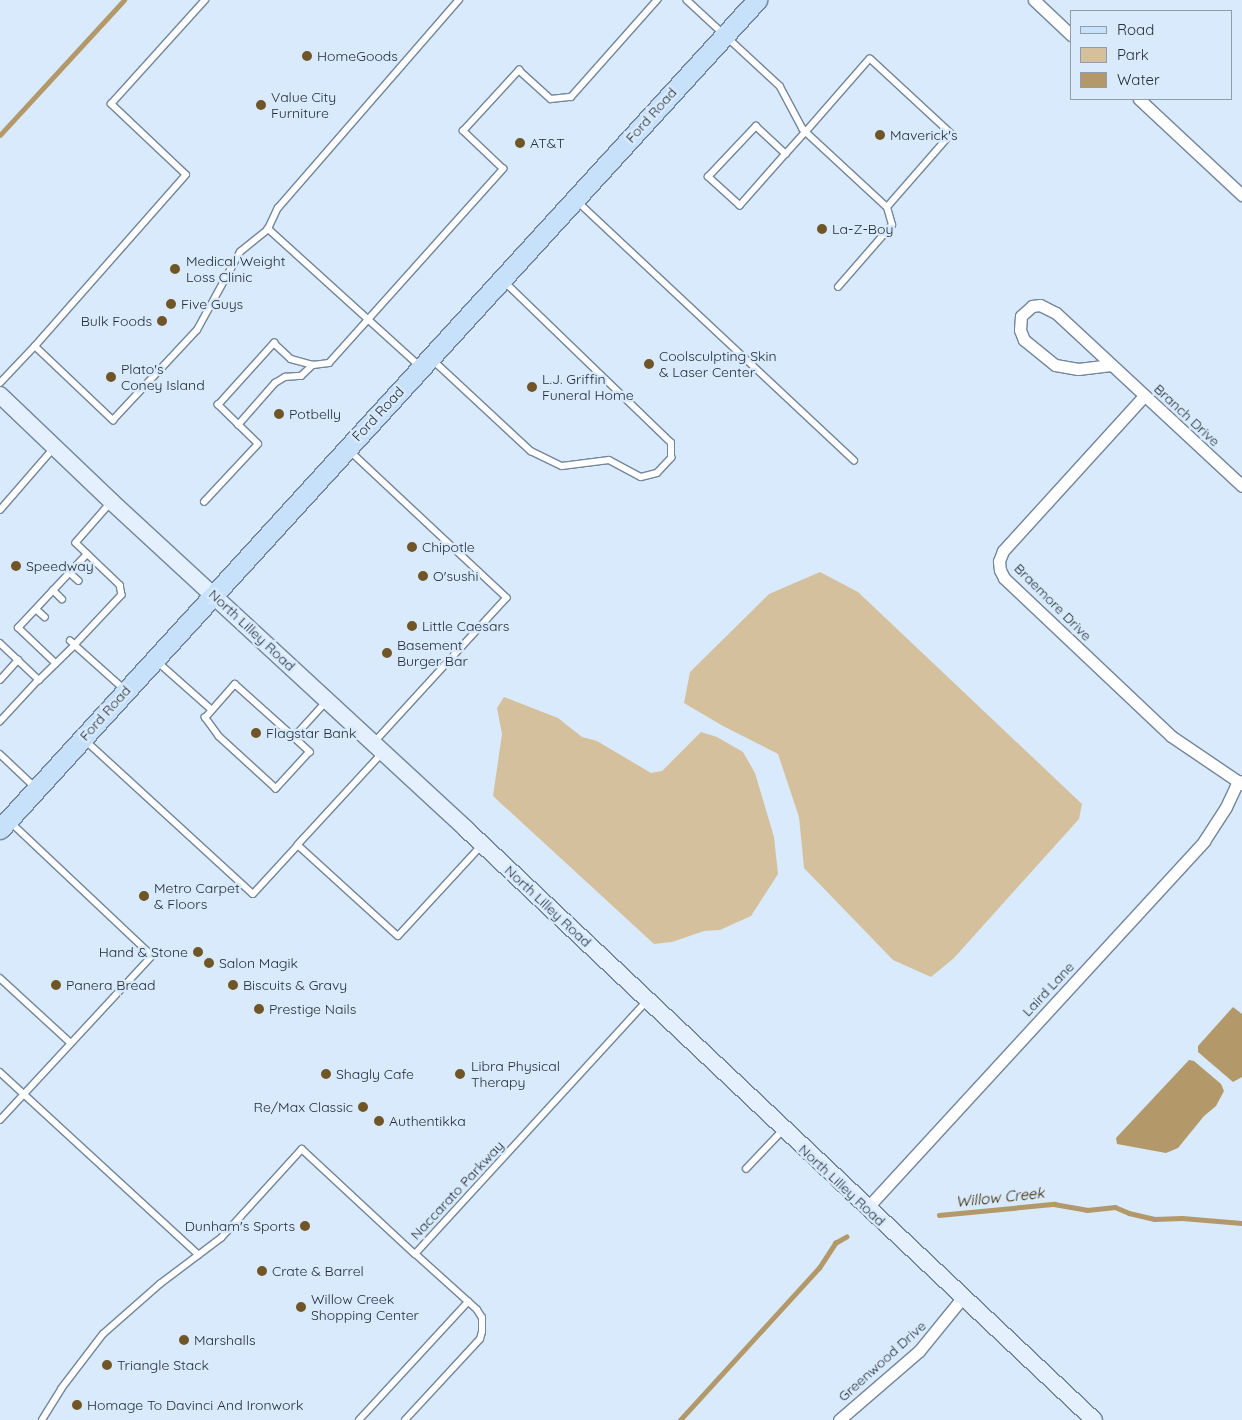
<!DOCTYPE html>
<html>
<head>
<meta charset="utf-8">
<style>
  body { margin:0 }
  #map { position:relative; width:1242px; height:1420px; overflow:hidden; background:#d8eafc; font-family:Quicksand,sans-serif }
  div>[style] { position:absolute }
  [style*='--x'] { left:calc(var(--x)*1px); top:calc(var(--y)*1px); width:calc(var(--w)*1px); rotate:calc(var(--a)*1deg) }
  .green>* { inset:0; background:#d5c09d }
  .water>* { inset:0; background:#b3986a }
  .stream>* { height:4.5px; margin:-2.25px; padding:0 2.25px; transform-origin:2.25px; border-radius:2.25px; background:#b3986a }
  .roads { filter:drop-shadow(1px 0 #73869b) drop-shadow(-1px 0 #73869b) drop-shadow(0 1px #73869b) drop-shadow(0 -1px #73869b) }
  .lane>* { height:5.5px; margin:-2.75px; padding:0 2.75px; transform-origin:2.75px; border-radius:2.75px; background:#fff }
  .street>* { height:11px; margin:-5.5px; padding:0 5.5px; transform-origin:5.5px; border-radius:5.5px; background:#fff }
  .secondary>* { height:16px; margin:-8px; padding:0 8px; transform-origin:8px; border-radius:8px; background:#e4f0fd }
  .primary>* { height:19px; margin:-9.5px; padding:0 9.5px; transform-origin:9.5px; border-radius:9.5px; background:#c8e1fa }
  .dots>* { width:14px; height:14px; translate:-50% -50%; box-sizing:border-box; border:2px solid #d8eafc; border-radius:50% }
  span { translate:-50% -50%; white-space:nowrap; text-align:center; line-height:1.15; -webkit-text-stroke:5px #d8eafc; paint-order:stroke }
  .poi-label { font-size:14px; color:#252d35 }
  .left { translate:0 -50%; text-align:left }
  .right { translate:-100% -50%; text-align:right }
  .street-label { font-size:14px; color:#252d35 }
  .water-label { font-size:15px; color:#3d2901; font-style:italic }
  .legend { position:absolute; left:1070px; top:10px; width:162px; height:90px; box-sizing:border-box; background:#d8eafc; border:1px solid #909eac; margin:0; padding:6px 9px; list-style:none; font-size:15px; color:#252d35 }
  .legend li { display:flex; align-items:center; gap:10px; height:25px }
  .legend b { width:25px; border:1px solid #909eac }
</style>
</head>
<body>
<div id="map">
  <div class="green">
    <div style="clip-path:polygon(820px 572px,858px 592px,1082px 804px,1079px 819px,954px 958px,931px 977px,893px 960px,804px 868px,799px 817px,778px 754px,723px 726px,684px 703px,690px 672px,769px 594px)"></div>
    <div style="clip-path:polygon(504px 697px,558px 718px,582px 737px,597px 741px,651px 773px,662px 771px,701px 732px,717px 737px,743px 752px,755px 773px,774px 837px,778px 874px,751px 916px,720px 930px,704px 931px,672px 942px,654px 944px,493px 796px,502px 734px,497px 708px)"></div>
  </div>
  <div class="water">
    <div style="clip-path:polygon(1233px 1007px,1242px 1014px,1242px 1077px,1233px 1082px,1198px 1052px,1198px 1046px)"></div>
    <div style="clip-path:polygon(1189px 1060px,1194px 1061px,1221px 1084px,1224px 1091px,1216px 1106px,1204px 1116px,1178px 1148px,1166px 1153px,1117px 1144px,1116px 1138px)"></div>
  </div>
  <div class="stream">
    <div style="--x:0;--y:135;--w:183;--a:-47.4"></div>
    <div style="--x:939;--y:1215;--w:116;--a:-5.5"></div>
    <div style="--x:1054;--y:1204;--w:34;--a:10"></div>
    <div style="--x:1087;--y:1210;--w:28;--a:-6"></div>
    <div style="--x:1115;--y:1207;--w:15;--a:23"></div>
    <div style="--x:1129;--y:1213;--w:26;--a:13"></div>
    <div style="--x:1154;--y:1219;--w:28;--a:-2"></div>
    <div style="--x:1182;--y:1218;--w:60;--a:4.8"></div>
    <div style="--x:680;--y:1420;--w:206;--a:-47.6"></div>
    <div style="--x:819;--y:1268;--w:30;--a:-57"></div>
    <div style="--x:835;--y:1243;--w:13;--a:-29"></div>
  </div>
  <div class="roads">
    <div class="lane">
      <div style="--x:687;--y:0;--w:127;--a:42.8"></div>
      <div style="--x:780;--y:86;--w:49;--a:61.9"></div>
      <div style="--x:803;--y:129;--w:4;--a:45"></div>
      <div style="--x:806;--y:132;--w:110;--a:42.8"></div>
      <div style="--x:887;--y:207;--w:97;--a:-48.8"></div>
      <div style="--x:951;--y:134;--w:110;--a:-137.2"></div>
      <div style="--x:870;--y:59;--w:97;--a:131.2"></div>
      <div style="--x:806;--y:132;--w:30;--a:132"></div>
      <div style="--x:786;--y:154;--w:69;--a:131.5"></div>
      <div style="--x:740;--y:206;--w:43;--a:-137.8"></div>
      <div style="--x:708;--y:177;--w:70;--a:-46.7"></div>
      <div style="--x:756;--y:126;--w:41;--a:43"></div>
      <div style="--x:576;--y:200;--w:381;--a:43.1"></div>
      <div style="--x:838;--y:287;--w:82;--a:-48.9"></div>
      <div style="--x:892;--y:225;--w:19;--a:-106"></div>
      <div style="--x:35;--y:346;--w:228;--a:-48.6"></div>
      <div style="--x:186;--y:175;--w:103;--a:-136.6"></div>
      <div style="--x:111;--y:104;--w:140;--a:-47.9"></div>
      <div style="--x:433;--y:360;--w:134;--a:42.9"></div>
      <div style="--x:531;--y:451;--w:34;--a:26"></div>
      <div style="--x:562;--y:466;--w:47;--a:-7.3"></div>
      <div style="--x:609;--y:460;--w:36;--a:28"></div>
      <div style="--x:641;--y:477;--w:16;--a:-14"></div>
      <div style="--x:657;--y:473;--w:21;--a:-47"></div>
      <div style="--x:671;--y:458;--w:15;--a:-90"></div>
      <div style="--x:671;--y:443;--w:232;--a:-136"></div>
      <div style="--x:419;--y:366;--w:204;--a:-137.8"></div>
      <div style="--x:268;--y:229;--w:23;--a:-65"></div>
      <div style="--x:278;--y:208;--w:276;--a:-49"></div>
      <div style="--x:0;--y:383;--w:51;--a:-46.6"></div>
      <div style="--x:35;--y:346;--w:108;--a:43.5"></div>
      <div style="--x:113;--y:420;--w:123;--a:-47"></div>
      <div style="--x:197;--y:330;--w:89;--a:-61.1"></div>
      <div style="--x:240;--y:252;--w:36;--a:-39"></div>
      <div style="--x:238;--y:425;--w:56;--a:-48.6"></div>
      <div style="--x:275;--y:383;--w:12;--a:-31"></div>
      <div style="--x:285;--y:377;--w:16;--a:-4"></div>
      <div style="--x:301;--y:376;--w:16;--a:-43"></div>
      <div style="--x:349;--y:450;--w:216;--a:43.1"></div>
      <div style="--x:507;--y:598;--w:197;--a:132.5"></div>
      <div style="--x:204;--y:502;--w:79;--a:-47"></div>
      <div style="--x:258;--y:444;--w:56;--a:-135.7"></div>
      <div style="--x:218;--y:405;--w:84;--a:-47.9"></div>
      <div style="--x:274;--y:343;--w:23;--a:43"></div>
      <div style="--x:291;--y:359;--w:23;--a:15"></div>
      <div style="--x:313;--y:365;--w:16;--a:-7"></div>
      <div style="--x:329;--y:363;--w:261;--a:-48.1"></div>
      <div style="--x:503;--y:169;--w:55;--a:-136.5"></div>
      <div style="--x:463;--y:131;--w:83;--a:-47.4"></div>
      <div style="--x:519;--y:70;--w:43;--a:42.2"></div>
      <div style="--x:551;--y:99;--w:20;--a:-6"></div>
      <div style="--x:571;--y:97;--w:130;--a:-48.4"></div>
      <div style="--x:111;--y:503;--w:53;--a:131.2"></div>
      <div style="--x:76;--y:543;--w:61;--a:43.7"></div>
      <div style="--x:120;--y:585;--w:10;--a:79"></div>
      <div style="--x:122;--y:595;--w:69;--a:133.2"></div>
      <div style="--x:75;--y:645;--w:66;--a:41.9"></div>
      <div style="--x:0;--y:510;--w:81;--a:-49"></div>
      <div style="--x:69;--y:572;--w:13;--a:42"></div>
      <div style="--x:53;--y:590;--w:13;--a:45"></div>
      <div style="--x:36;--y:609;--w:12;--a:42"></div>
      <div style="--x:0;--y:643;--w:54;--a:43.5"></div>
      <div style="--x:39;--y:680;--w:57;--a:132.9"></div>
      <div style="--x:158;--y:662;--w:72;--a:41.6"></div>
      <div style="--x:56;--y:664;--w:52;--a:-136.5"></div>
      <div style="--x:18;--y:628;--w:101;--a:-47"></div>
      <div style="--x:0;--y:680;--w:27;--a:-48"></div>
      <div style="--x:39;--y:680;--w:50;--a:-44.2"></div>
      <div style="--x:75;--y:645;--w:6;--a:-141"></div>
      <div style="--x:294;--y:737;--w:22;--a:43"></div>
      <div style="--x:310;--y:752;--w:50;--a:132.6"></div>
      <div style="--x:276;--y:789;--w:77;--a:-137.6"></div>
      <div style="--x:219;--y:737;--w:24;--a:-126"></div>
      <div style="--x:205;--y:718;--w:45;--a:-48.6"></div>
      <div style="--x:235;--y:684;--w:79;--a:41.9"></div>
      <div style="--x:294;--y:737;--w:47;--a:-47.6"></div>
      <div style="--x:84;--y:739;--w:229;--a:42.5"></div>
      <div style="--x:253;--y:894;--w:67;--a:-47.4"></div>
      <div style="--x:383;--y:753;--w:125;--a:132.7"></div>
      <div style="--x:298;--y:845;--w:135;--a:42.3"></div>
      <div style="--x:398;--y:936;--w:122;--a:-47.3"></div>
      <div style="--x:0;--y:754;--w:48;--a:43.3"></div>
      <div style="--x:0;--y:978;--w:96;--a:42.5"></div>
      <div style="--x:0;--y:1072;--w:270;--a:42.6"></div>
      <div style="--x:0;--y:1120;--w:224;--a:-47.2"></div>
      <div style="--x:152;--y:956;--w:194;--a:-136.7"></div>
      <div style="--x:746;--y:1169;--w:54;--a:-46.5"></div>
      <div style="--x:42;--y:1420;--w:36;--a:-58"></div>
      <div style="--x:61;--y:1389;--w:69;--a:-52.6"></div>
      <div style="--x:103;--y:1334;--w:76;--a:-41.3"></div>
      <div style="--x:160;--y:1284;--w:76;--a:-37"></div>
      <div style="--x:221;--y:1238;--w:120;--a:-47.7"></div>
      <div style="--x:302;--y:1149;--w:154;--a:42.9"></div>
      <div style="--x:359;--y:1420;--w:161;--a:-47.3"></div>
      <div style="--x:405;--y:1420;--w:110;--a:-47.2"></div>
      <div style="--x:480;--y:1339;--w:7;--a:-74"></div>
      <div style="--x:482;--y:1332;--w:14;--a:-90"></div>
      <div style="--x:482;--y:1318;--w:9;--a:-122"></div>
      <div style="--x:477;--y:1310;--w:84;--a:-137.9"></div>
      <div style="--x:415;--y:1254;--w:342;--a:-47.5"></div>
    </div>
    <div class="street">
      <div style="--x:1034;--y:0;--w:51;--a:43.4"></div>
      <div style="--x:1139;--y:99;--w:141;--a:43"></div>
      <div style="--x:1111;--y:365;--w:33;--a:173"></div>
      <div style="--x:1078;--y:369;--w:23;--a:-170"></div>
      <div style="--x:1055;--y:365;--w:40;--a:-141"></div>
      <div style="--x:1024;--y:340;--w:11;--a:-112"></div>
      <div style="--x:1020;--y:330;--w:14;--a:-86"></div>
      <div style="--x:1021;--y:316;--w:15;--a:-42"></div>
      <div style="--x:1032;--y:306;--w:8;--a:-7"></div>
      <div style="--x:1040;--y:305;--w:18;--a:27"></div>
      <div style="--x:1056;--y:313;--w:254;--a:42.9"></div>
      <div style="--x:1144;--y:396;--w:210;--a:132.3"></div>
      <div style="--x:1003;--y:551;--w:11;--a:112"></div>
      <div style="--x:999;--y:561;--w:9;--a:84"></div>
      <div style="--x:1000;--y:570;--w:9;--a:63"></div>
      <div style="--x:1004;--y:578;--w:230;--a:43.4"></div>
      <div style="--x:1171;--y:736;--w:86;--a:34.1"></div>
      <div style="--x:867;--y:1208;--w:498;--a:-47.4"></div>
      <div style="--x:1204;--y:841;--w:40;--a:-57.1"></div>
      <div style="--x:1226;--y:807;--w:29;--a:-65"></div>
      <div style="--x:839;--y:1420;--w:106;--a:-40.8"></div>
      <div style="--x:919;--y:1351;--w:68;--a:-50.9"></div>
    </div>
    <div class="secondary">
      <div style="--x:0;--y:395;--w:155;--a:43.7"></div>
      <div style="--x:112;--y:502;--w:482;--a:42.7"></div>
      <div style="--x:466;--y:829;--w:862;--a:43.26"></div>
    </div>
    <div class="primary">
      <div style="--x:0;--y:829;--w:1123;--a:-47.6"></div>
    </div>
  </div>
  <div class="dots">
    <div style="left:307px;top:56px;background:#705627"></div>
    <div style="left:261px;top:105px;background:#705627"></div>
    <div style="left:880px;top:135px;background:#705627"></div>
    <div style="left:520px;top:143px;background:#705627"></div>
    <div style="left:822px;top:229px;background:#705627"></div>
    <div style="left:175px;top:269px;background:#705627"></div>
    <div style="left:171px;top:304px;background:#705627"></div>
    <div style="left:162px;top:321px;background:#705627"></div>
    <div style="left:649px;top:364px;background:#705627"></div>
    <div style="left:111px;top:377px;background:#705627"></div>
    <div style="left:532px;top:387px;background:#705627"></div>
    <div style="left:279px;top:414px;background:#705627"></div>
    <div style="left:412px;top:547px;background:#705627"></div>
    <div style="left:16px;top:566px;background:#705627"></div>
    <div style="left:423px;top:576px;background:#705627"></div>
    <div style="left:412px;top:626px;background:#705627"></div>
    <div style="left:387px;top:653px;background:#705627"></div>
    <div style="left:256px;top:733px;background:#705627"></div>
    <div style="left:144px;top:896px;background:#705627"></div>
    <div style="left:198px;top:952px;background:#705627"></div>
    <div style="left:209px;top:963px;background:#705627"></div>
    <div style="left:56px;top:985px;background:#705627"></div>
    <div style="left:233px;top:985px;background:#705627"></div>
    <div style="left:259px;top:1009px;background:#705627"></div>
    <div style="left:326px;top:1074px;background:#705627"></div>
    <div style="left:460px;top:1074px;background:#705627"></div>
    <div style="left:363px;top:1107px;background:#705627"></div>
    <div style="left:379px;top:1121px;background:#705627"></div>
    <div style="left:305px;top:1226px;background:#705627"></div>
    <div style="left:262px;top:1271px;background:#705627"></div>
    <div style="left:301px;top:1307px;background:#705627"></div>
    <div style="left:184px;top:1340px;background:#705627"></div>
    <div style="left:107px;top:1365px;background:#705627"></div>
    <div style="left:77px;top:1405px;background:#705627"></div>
  </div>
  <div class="poi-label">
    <span class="left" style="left:317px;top:56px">HomeGoods</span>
    <span class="left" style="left:271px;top:105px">Value City<br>Furniture</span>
    <span class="left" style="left:890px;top:135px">Maverick's</span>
    <span class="left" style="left:530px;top:143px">AT&amp;T</span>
    <span class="left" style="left:832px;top:229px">La-Z-Boy</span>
    <span class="left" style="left:186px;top:269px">Medical Weight<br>Loss Clinic</span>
    <span class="left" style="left:181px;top:304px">Five Guys</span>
    <span class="right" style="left:152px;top:321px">Bulk Foods</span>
    <span class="left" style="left:659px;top:364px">Coolsculpting Skin<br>&amp; Laser Center</span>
    <span class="left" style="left:121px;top:377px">Plato's<br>Coney Island</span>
    <span class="left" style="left:542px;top:387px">L.J. Griffin<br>Funeral Home</span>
    <span class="left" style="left:289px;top:414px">Potbelly</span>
    <span class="left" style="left:422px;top:547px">Chipotle</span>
    <span class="left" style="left:26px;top:566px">Speedway</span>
    <span class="left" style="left:433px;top:576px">O'sushi</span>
    <span class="left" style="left:422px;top:626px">Little Caesars</span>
    <span class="left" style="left:397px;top:653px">Basement<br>Burger Bar</span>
    <span class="left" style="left:266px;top:733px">Flagstar Bank</span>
    <span class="left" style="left:154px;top:896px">Metro Carpet<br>&amp; Floors</span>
    <span class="right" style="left:188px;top:952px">Hand &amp; Stone</span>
    <span class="left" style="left:219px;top:963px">Salon Magik</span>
    <span class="left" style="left:66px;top:985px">Panera Bread</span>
    <span class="left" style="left:243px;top:985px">Biscuits &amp; Gravy</span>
    <span class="left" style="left:269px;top:1009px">Prestige Nails</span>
    <span class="left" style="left:471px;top:1074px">Libra Physical<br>Therapy</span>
    <span class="left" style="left:336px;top:1074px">Shagly Cafe</span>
    <span class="right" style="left:353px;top:1107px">Re/Max Classic</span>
    <span class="left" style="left:389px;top:1121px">Authentikka</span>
    <span class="right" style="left:295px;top:1226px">Dunham's Sports</span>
    <span class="left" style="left:272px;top:1271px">Crate &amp; Barrel</span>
    <span class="left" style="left:311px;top:1307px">Willow Creek<br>Shopping Center</span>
    <span class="left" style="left:194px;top:1340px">Marshalls</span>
    <span class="left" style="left:117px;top:1365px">Triangle Stack</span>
    <span class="left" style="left:87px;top:1405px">Homage To Davinci And Ironwork</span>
  </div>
  <div class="street-label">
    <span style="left:651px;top:115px;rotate:-48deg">Ford Road</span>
    <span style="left:378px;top:414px;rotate:-47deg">Ford Road</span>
    <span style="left:1187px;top:415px;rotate:43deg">Branch Drive</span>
    <span style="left:1053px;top:602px;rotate:45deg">Braemore Drive</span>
    <span style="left:252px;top:630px;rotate:43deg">North Lilley Road</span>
    <span style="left:105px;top:713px;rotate:-48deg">Ford Road</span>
    <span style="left:548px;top:906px;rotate:43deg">North Lilley Road</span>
    <span style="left:1048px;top:989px;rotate:-47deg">Laird Lane</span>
    <span style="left:842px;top:1185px;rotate:43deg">North Lilley Road</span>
    <span style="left:457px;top:1190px;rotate:-47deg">Naccarato Parkway</span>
    <span style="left:882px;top:1361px;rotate:-42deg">Greenwood Drive</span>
  </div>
  <div class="water-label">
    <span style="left:1000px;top:1197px;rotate:-6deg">Willow Creek</span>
  </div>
  <ul class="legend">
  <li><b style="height:6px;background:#c8e1fa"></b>Road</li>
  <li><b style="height:14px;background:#d5c09d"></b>Park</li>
  <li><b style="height:14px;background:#b3986a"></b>Water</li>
  </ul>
</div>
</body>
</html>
